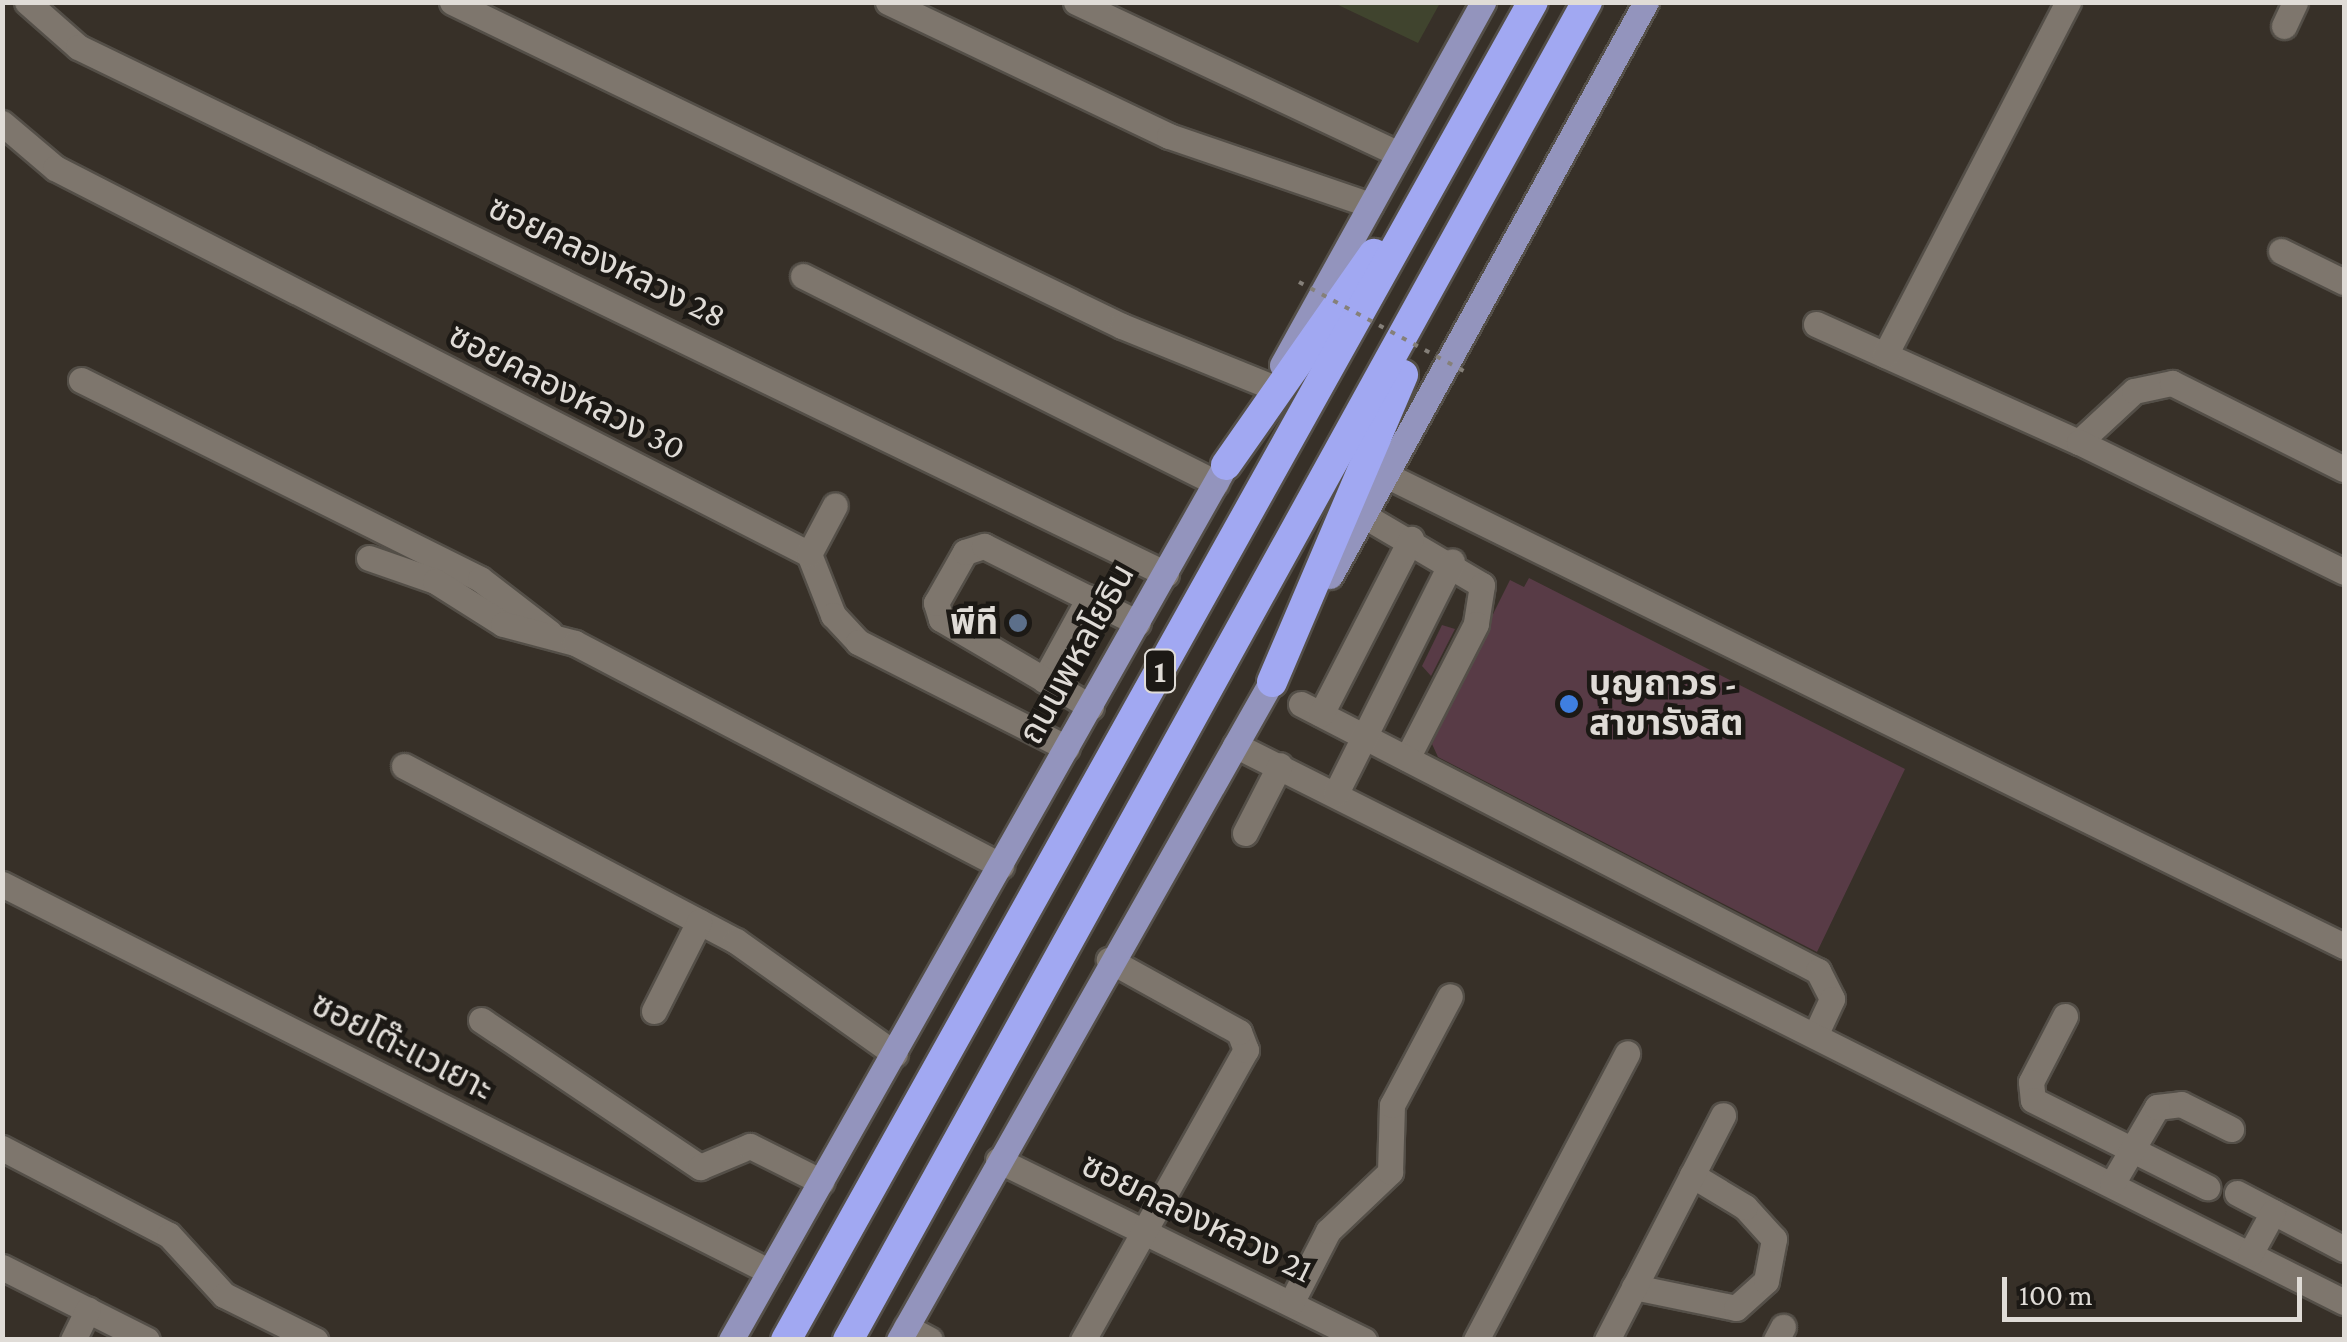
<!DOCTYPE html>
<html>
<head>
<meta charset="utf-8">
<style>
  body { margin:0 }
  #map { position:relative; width:2347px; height:1342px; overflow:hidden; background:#373028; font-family:"Crimson Pro","Noto Sans Thai",serif }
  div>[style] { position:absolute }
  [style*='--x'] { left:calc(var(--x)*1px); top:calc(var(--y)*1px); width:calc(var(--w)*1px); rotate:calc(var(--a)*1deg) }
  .green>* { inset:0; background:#40442e }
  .building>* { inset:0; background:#583b46 }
  .roads { filter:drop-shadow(2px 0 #544f48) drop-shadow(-2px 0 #544f48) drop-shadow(0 2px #544f48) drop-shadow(0 -2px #544f48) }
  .minor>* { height:25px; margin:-12.5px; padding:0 12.5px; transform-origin:12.5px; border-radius:12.5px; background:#7e766d }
  .major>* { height:25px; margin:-12.5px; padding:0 12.5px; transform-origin:12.5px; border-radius:12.5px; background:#9394bd }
  .highway>* { height:30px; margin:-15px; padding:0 15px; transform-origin:15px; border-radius:15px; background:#a1a8f2 }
  .path-bridge>* { height:4px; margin-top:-2px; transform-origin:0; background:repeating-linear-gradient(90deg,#858079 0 5px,transparent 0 13px) }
  .dots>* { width:28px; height:28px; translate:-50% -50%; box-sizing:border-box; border:5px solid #1c1915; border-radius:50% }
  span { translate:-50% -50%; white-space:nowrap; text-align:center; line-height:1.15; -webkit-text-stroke:9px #1c1915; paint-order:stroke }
  .shield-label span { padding:2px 8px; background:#1c1915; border:2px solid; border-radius:8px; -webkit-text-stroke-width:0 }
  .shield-label { font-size:32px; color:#e0dcd7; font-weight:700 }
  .street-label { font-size:35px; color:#e0dcd7 }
  .poi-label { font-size:35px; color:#e0dcd7; font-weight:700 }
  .right { translate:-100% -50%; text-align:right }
  .left { translate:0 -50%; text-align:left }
  .frame { position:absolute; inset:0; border:5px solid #e0dcd7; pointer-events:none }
  .scale { position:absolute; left:2002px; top:1277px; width:300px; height:45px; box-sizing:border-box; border:5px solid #e0dcd7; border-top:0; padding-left:12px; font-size:30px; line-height:35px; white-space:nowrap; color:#e0dcd7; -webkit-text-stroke:8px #1c1915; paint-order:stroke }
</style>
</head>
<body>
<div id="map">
  <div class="green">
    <div style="clip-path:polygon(1334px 3px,1440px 3px,1418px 43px)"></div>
  </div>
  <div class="building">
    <div style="clip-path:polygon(1529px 578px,1905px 769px,1817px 952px,1438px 757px,1432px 744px,1495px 610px,1510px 580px,1524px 587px)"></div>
    <div style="clip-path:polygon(1442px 625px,1455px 629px,1431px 676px,1422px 666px)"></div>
  </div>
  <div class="roads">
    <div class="minor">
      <div style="--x:27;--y:2;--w:68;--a:41.4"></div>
      <div style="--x:78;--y:47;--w:1209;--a:25.84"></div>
      <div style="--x:452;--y:2;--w:744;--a:25.81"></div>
      <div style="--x:1122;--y:326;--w:160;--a:22.1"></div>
      <div style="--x:888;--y:2;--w:311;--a:25.5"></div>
      <div style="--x:1169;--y:136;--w:213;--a:18.9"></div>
      <div style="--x:1076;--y:2;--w:357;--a:25.2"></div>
      <div style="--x:2284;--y:26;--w:26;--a:-65"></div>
      <div style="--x:2;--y:123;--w:70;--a:40.3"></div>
      <div style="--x:55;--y:168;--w:847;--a:27.11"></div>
      <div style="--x:809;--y:554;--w:66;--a:68.5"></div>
      <div style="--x:833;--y:615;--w:37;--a:47"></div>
      <div style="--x:858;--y:642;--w:234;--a:26.9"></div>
      <div style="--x:2281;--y:251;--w:70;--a:26.2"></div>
      <div style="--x:803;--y:276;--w:462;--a:26.6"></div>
      <div style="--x:1816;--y:324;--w:288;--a:24.2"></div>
      <div style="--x:2079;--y:442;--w:75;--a:-42.8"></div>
      <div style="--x:2134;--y:391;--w:39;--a:-12"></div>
      <div style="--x:2172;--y:383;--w:192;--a:26.6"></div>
      <div style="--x:1885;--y:355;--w:398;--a:-62.6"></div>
      <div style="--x:81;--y:380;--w:446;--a:26.5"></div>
      <div style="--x:480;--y:579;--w:88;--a:37.6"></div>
      <div style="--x:2079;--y:442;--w:295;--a:26.1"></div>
      <div style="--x:1386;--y:475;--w:1068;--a:26.18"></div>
      <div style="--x:1363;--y:515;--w:138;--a:30.5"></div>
      <div style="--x:1482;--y:585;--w:39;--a:99"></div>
      <div style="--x:1476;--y:624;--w:151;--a:117.2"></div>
      <div style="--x:809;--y:554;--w:55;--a:-62"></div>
      <div style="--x:369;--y:558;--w:70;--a:19.2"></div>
      <div style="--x:435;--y:581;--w:80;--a:32.3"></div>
      <div style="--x:503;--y:624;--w:74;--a:14.8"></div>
      <div style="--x:575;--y:643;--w:481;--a:27.6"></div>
      <div style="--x:1044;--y:680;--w:94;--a:-61.2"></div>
      <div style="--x:1301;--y:704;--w:582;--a:27.31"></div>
      <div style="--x:1818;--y:971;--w:31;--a:63"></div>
      <div style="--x:1832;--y:999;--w:38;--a:115"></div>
      <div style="--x:1091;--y:707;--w:174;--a:-149.6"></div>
      <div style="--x:941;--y:619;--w:17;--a:-107"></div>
      <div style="--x:936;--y:603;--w:59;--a:-60.4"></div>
      <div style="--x:965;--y:552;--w:20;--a:-18"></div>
      <div style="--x:984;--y:546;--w:172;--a:26.6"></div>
      <div style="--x:1321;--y:714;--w:197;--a:-62.8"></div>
      <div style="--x:1235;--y:745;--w:1241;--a:26.67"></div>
      <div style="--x:404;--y:766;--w:375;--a:27.8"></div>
      <div style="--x:736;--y:941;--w:195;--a:35.4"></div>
      <div style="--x:1336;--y:793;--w:259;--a:-63.4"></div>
      <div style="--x:1245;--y:833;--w:76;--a:-62.8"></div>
      <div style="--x:2;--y:884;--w:860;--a:26.8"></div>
      <div style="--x:654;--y:1011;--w:100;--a:-63.2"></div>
      <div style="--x:2065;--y:1016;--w:74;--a:117.3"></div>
      <div style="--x:2031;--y:1082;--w:18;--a:84"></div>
      <div style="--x:2033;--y:1100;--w:195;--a:26.6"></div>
      <div style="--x:481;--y:1020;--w:264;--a:33.9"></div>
      <div style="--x:700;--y:1167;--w:54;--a:-22.8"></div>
      <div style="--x:750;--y:1146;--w:80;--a:26.6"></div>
      <div style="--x:2;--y:1148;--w:188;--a:27.5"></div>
      <div style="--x:169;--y:1235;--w:81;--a:47.5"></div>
      <div style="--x:224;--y:1295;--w:102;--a:26.3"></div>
      <div style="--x:998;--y:1160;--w:408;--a:26.2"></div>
      <div style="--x:2112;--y:1184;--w:89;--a:-59.7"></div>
      <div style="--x:2157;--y:1107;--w:24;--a:-7"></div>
      <div style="--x:2181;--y:1104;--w:56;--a:26.6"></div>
      <div style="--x:2237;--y:1193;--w:121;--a:27.6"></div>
      <div style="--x:2250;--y:1254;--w:48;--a:-61.3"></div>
      <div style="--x:2;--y:1267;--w:162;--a:26.7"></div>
      <div style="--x:1634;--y:1287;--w:104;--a:11.6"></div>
      <div style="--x:1736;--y:1308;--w:40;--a:-42"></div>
      <div style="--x:1766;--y:1281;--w:43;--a:-79.2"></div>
      <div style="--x:1774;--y:1239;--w:43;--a:-132.2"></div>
      <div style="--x:1745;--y:1207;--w:62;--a:-148.9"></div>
      <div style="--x:1291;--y:1303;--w:81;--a:-62.8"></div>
      <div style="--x:1328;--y:1231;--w:86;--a:-43.6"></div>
      <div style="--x:1390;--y:1172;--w:67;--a:-88.3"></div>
      <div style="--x:1392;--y:1105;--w:123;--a:-62"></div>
      <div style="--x:906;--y:1327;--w:27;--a:28"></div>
      <div style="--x:73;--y:1340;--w:34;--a:-64"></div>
      <div style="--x:1083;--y:1340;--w:333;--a:-60.7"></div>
      <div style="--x:1246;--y:1050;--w:19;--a:-111"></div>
      <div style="--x:1239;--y:1032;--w:149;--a:-151"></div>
      <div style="--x:1476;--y:1340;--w:324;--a:-62.2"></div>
      <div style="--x:1607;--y:1340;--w:253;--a:-62.7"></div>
      <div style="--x:1776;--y:1340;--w:15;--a:-62"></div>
    </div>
    <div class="major">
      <div style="--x:1282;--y:365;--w:415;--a:-61"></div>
      <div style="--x:1330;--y:576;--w:655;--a:-61.17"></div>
      <div style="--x:731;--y:1340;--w:1025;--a:-60.53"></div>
      <div style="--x:899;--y:1340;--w:772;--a:-60.51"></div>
    </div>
    <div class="highway">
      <div style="--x:1226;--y:465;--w:258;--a:-55"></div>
      <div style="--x:1272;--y:682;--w:334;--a:-66.9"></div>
      <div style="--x:786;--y:1340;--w:1532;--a:-60.83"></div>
      <div style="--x:848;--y:1340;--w:1529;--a:-61.09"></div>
    </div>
  </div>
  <div class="path-bridge">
    <div style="--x:1299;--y:282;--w:191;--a:28.4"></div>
  </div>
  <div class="dots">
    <div style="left:1018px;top:623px;background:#5c6f8a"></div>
    <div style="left:1569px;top:704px;background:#3f7fe0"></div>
  </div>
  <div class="shield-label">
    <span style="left:1160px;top:671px">1</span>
  </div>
  <div class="street-label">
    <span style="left:607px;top:262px;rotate:26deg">ซอยคลองหลวง 28</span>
    <span style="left:567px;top:392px;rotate:27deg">ซอยคลองหลวง 30</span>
    <span style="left:1077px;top:654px;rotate:-61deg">ถนนพหลโยธิน</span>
    <span style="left:402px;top:1047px;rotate:27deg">ซอยโต๊ะแวเยาะ</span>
    <span style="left:1197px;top:1218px;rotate:26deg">ซอยคลองหลวง 21</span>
  </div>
  <div class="poi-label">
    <span class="right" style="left:998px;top:623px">พีที</span>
    <span class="left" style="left:1589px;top:704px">บุญถาวร -<br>สาขารังสิต</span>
  </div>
  <div class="frame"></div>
  <div class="scale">100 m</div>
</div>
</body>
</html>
